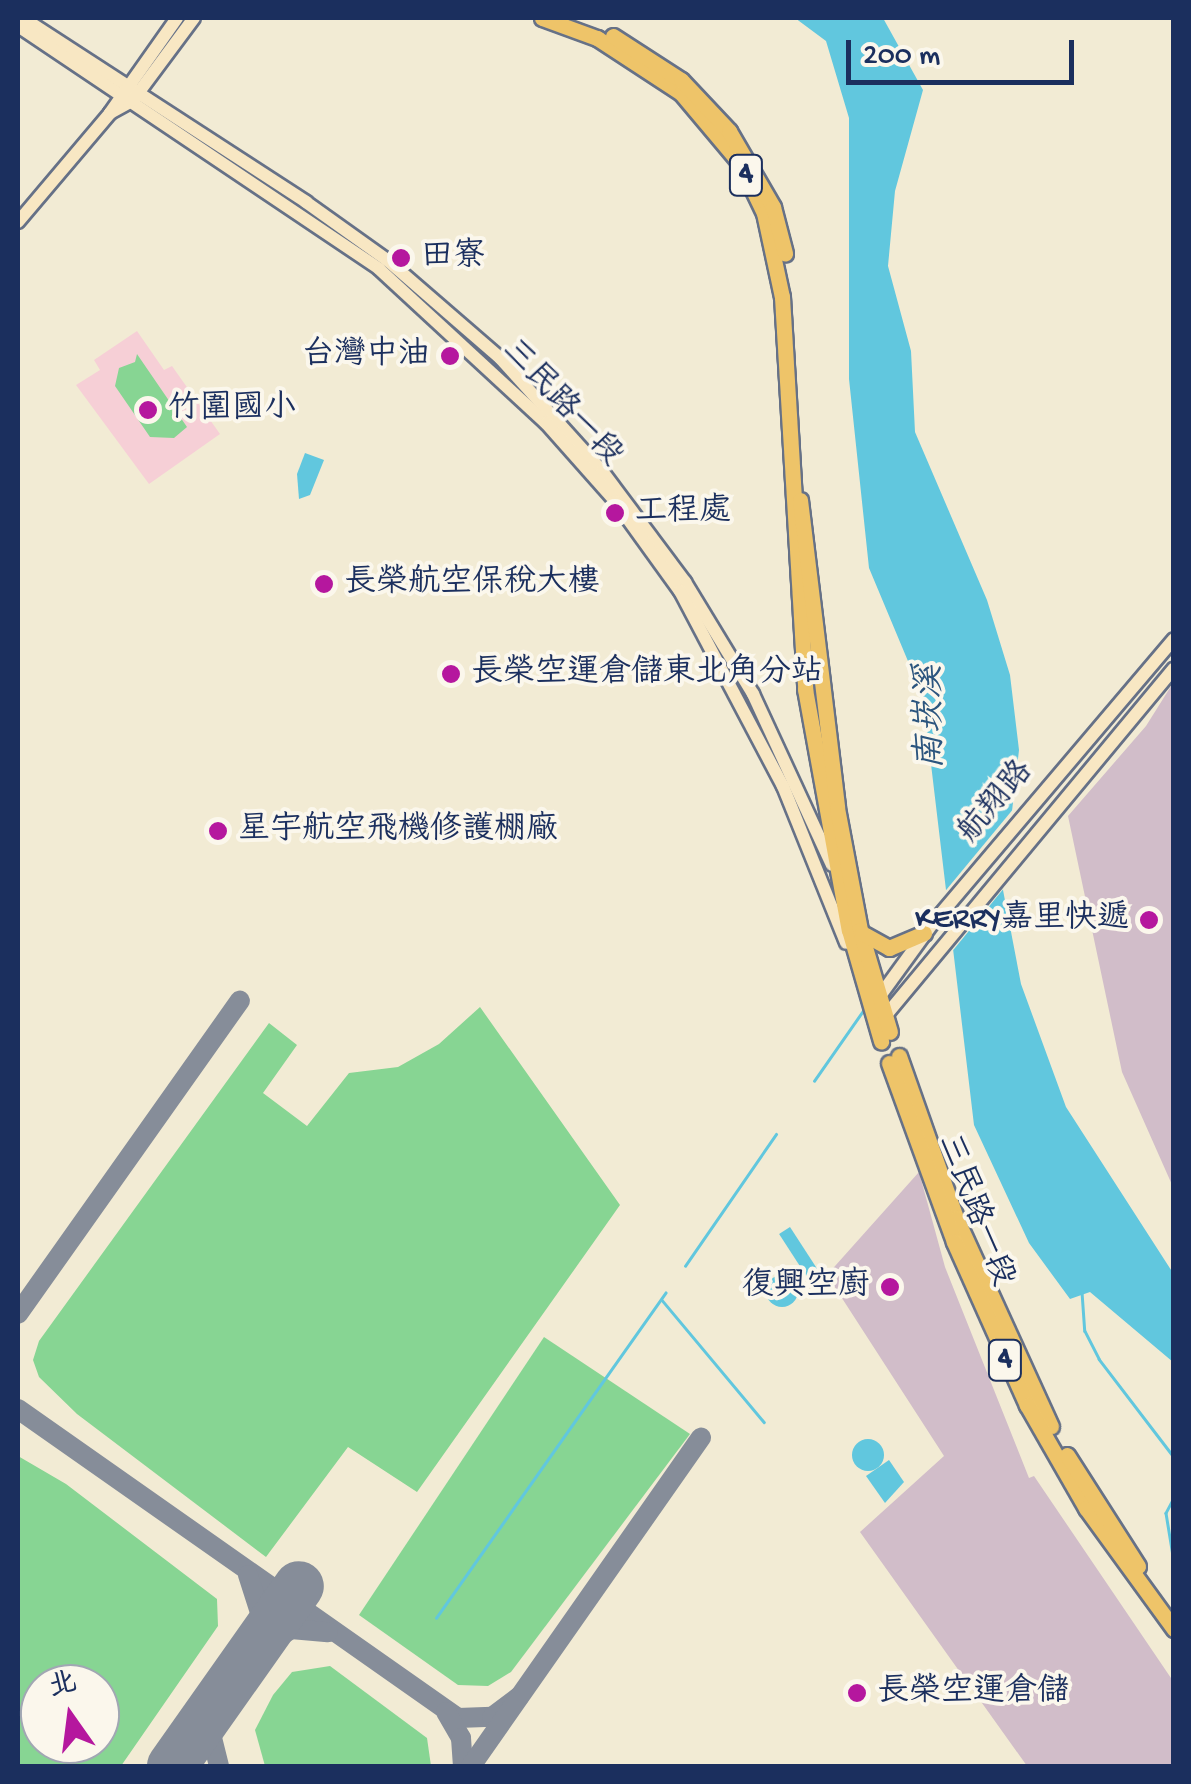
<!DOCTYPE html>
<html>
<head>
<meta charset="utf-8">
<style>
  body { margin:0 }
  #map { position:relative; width:1191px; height:1784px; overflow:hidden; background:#f2ebd4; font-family:"Gochi Hand","LXGW WenKai TC",sans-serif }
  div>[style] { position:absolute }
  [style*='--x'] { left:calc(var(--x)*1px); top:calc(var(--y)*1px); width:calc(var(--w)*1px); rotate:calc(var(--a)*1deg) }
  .built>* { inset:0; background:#f6cfd6 }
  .industrial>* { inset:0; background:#d1bdc9 }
  .green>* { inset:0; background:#87d593 }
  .water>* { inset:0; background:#61c7de; transform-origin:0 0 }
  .round { border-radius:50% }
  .pier>* { inset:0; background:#f2ebd4 }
  .stream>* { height:2.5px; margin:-1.25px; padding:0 1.25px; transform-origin:1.25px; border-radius:1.25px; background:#61c7de }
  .taxiway>* { height:20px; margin:-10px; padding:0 10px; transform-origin:10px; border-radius:10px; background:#868d99 }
  .runway>* { height:50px; margin:-25px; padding:0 25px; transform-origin:25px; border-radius:25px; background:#868d99 }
  .roads { filter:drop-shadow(2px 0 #667187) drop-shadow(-2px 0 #667187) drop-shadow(0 2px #667187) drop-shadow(0 -2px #667187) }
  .secondary>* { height:12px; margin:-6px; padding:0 6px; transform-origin:6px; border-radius:6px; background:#f8e7c3 }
  .primary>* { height:15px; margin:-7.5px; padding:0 7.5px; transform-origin:7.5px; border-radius:7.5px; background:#eec469 }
  .dots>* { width:28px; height:28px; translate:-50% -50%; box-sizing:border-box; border:5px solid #fbf7ec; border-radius:50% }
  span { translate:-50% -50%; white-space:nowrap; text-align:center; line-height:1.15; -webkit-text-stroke:8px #fbf7ec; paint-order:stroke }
  .shield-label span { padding:2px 8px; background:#fbf7ec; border:2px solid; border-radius:8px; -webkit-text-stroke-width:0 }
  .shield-label { font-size:30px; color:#1b2f5e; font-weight:700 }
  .poi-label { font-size:32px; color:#1b2f5e }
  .left { translate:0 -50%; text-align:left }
  .right { translate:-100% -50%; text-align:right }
  .street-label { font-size:32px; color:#1b2f5e }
  .water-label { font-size:35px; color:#2c557e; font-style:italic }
  .frame { position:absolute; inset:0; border:20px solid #1b2f5e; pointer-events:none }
  .north { position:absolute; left:20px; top:1664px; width:100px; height:100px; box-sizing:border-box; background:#fbf7ec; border:2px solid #a1a7b3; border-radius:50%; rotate:346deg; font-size:28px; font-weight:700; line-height:40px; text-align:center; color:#1b2f5e }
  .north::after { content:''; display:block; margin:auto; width:35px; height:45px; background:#b5179e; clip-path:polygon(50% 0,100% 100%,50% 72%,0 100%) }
  .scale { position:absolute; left:846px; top:40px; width:228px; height:45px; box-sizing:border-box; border:5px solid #1b2f5e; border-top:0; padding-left:12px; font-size:30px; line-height:35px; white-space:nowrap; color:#1b2f5e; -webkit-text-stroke:8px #fbf7ec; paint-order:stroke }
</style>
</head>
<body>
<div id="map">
  <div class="built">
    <div style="clip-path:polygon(137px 331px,164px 370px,172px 366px,220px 434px,149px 484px,76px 385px,100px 370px,94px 360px)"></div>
  </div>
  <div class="industrial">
    <div style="clip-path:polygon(1173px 683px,1174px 684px,1173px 1187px,1122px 1072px,1068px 816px,1146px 726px)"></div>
    <div style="clip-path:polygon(919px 1172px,945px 1267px,1029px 1478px,1034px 1476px,1173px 1681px,1173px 1766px,1027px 1766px,860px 1532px,944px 1456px,827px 1275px)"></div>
  </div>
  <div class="green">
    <div style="clip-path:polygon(137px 354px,187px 427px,174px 438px,150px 437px,115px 386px,119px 368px,135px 362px)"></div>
    <div style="clip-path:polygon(480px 1007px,620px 1205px,417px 1492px,348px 1447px,266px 1557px,77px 1414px,39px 1377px,33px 1360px,39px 1341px,269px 1023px,297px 1045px,263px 1093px,307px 1126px,349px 1073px,398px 1067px,439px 1044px)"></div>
    <div style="clip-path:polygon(544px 1337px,690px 1434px,511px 1672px,488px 1686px,458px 1685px,359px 1615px)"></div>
    <div style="clip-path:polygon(evenodd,18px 1456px,66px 1484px,217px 1599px,218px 1626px,121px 1766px,18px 1766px,18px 1456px,100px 1684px,100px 1744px,40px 1744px,40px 1684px,100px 1684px)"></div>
    <div style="clip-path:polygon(330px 1666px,427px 1738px,431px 1766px,265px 1766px,255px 1730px,273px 1695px,292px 1672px)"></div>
  </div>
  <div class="water">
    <div style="clip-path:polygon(795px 18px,883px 18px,923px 90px,895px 191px,888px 266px,911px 351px,915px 432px,987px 600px,1010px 675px,1019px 750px,1003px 890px,1021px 984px,1066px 1107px,1173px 1273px,1173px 1362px,1090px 1292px,1070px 1299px,1029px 1243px,974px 1125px,923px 697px,869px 568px,849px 379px,849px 118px,826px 41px)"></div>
    <div style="clip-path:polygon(305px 453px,324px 460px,310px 495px,299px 499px,297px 474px)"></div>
    <div style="left:790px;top:1227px;width:59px;height:13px;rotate:57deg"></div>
    <div class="round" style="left:766px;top:1275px;width:32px;height:32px"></div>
    <div class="round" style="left:852px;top:1439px;width:32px;height:32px"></div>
    <div style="clip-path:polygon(889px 1460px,904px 1482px,885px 1503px,866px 1476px)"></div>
  </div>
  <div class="pier">
    <div style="clip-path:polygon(1019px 802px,1009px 882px,950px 954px,942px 895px)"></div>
  </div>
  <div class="stream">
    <div style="--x:814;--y:1081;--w:89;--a:-55.1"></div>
    <div style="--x:685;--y:1266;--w:160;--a:-55.4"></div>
    <div style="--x:1082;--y:1292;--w:39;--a:86"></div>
    <div style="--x:1085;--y:1331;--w:31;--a:63"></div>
    <div style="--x:1099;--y:1359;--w:123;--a:52.6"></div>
    <div style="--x:662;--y:1300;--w:159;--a:50.1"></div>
    <div style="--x:1174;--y:1498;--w:17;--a:118"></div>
    <div style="--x:1166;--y:1513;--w:50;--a:80.7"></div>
    <div style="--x:436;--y:1618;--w:398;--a:-54.8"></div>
  </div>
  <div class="taxiway">
    <div style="--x:18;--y:1314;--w:384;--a:-54.7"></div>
    <div style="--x:18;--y:1409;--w:538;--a:35.08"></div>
    <div style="--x:458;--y:1718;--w:34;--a:-2"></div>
    <div style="--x:492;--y:1717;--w:34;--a:-37"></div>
    <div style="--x:248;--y:1575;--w:46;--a:72.3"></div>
    <div style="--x:262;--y:1619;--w:33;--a:106"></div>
    <div style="--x:250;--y:1657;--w:50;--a:-34.3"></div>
    <div style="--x:291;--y:1629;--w:37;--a:5"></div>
    <div style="--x:446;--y:1712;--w:30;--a:60"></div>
    <div style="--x:461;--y:1738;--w:28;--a:86"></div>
    <div style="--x:219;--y:1766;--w:33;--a:-104"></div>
    <div style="--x:211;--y:1734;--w:46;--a:-71.2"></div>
    <div style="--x:471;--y:1766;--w:401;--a:-55"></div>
  </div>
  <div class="runway">
    <div style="--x:172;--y:1766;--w:220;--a:-54.8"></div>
  </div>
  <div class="roads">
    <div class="secondary">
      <div style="--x:23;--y:18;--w:338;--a:33"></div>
      <div style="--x:306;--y:202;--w:100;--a:35.6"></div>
      <div style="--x:387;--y:260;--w:150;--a:40.9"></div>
      <div style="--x:500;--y:358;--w:152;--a:47.9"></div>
      <div style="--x:602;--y:471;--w:139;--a:53.2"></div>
      <div style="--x:685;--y:582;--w:131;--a:58.7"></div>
      <div style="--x:753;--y:694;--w:188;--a:65.2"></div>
      <div style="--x:18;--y:26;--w:435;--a:33.9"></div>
      <div style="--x:379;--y:269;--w:227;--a:42.7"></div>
      <div style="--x:546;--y:423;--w:104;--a:48.5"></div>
      <div style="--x:615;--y:501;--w:111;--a:54.2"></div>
      <div style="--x:680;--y:591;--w:221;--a:62.2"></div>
      <div style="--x:783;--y:786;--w:169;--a:68.1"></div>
      <div style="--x:110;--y:113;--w:26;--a:-29"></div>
      <div style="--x:133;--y:100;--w:102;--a:-53.4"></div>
      <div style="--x:18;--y:222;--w:143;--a:-49.8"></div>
      <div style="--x:110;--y:113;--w:116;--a:-54.8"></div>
      <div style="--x:877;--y:1000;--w:95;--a:-54"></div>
      <div style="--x:933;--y:923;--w:372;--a:-49.7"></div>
      <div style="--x:882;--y:1020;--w:457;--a:-50.3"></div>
    </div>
    <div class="primary">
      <div style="--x:542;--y:18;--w:59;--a:20"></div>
      <div style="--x:597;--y:38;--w:100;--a:33.2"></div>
      <div style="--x:681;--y:93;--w:92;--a:49.9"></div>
      <div style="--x:740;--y:163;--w:55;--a:64.4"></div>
      <div style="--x:764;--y:213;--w:86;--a:77.9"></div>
      <div style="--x:782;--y:297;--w:393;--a:86.6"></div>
      <div style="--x:805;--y:689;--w:245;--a:79.7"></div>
      <div style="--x:849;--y:930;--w:116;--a:73.9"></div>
      <div style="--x:613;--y:36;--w:81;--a:32.9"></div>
      <div style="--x:681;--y:80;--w:70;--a:46.7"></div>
      <div style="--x:729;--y:131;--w:88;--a:59.9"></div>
      <div style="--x:773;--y:207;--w:48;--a:75.4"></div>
      <div style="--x:800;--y:500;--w:310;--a:83.1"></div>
      <div style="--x:837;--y:808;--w:124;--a:79.3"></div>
      <div style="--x:860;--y:930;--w:106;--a:73.6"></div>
      <div style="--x:862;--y:933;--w:31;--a:29"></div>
      <div style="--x:889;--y:948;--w:38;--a:-23"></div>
      <div style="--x:899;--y:1056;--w:172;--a:70.6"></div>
      <div style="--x:956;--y:1218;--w:229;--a:65.5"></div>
      <div style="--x:889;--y:1063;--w:190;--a:70"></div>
      <div style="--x:954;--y:1242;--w:179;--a:65.9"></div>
      <div style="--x:1027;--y:1405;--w:119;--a:60.2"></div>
      <div style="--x:1086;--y:1508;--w:150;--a:54"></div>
      <div style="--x:1067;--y:1455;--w:132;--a:57.4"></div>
    </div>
  </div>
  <div class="dots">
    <div style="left:401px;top:258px;background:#b5179e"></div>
    <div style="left:450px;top:356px;background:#b5179e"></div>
    <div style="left:148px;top:410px;background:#b5179e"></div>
    <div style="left:615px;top:513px;background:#b5179e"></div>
    <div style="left:324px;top:584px;background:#b5179e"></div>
    <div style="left:451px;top:674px;background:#b5179e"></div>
    <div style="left:218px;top:831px;background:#b5179e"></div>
    <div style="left:1149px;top:920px;background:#b5179e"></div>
    <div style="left:890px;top:1287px;background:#b5179e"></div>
    <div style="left:857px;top:1693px;background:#b5179e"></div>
  </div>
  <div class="shield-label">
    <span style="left:746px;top:175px">4</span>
    <span style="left:1005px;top:1360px">4</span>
  </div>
  <div class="poi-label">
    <span class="left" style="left:421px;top:258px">田寮</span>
    <span class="right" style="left:430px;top:356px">台灣中油</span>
    <span class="left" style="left:168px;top:410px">竹圍國小</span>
    <span class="left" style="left:635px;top:513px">工程處</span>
    <span class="left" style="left:344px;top:584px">長榮航空保稅大樓</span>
    <span class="left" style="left:471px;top:674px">長榮空運倉儲東北角分站</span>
    <span class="left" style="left:238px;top:831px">星宇航空飛機修護棚廠</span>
    <span class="right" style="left:1129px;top:920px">KERRY嘉里快遞</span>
    <span class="right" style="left:870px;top:1287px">復興空廚</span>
    <span class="left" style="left:877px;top:1693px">長榮空運倉儲</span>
  </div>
  <div class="street-label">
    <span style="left:561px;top:404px;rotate:47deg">三民路一段</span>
    <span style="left:997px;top:803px;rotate:-50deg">航翔路</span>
    <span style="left:974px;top:1211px;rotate:69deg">三民路一段</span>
  </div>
  <div class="water-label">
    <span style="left:933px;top:717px;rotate:-91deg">南崁溪</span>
  </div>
  <div class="frame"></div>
  <div class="north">北</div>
  <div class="scale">200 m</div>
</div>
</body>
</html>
